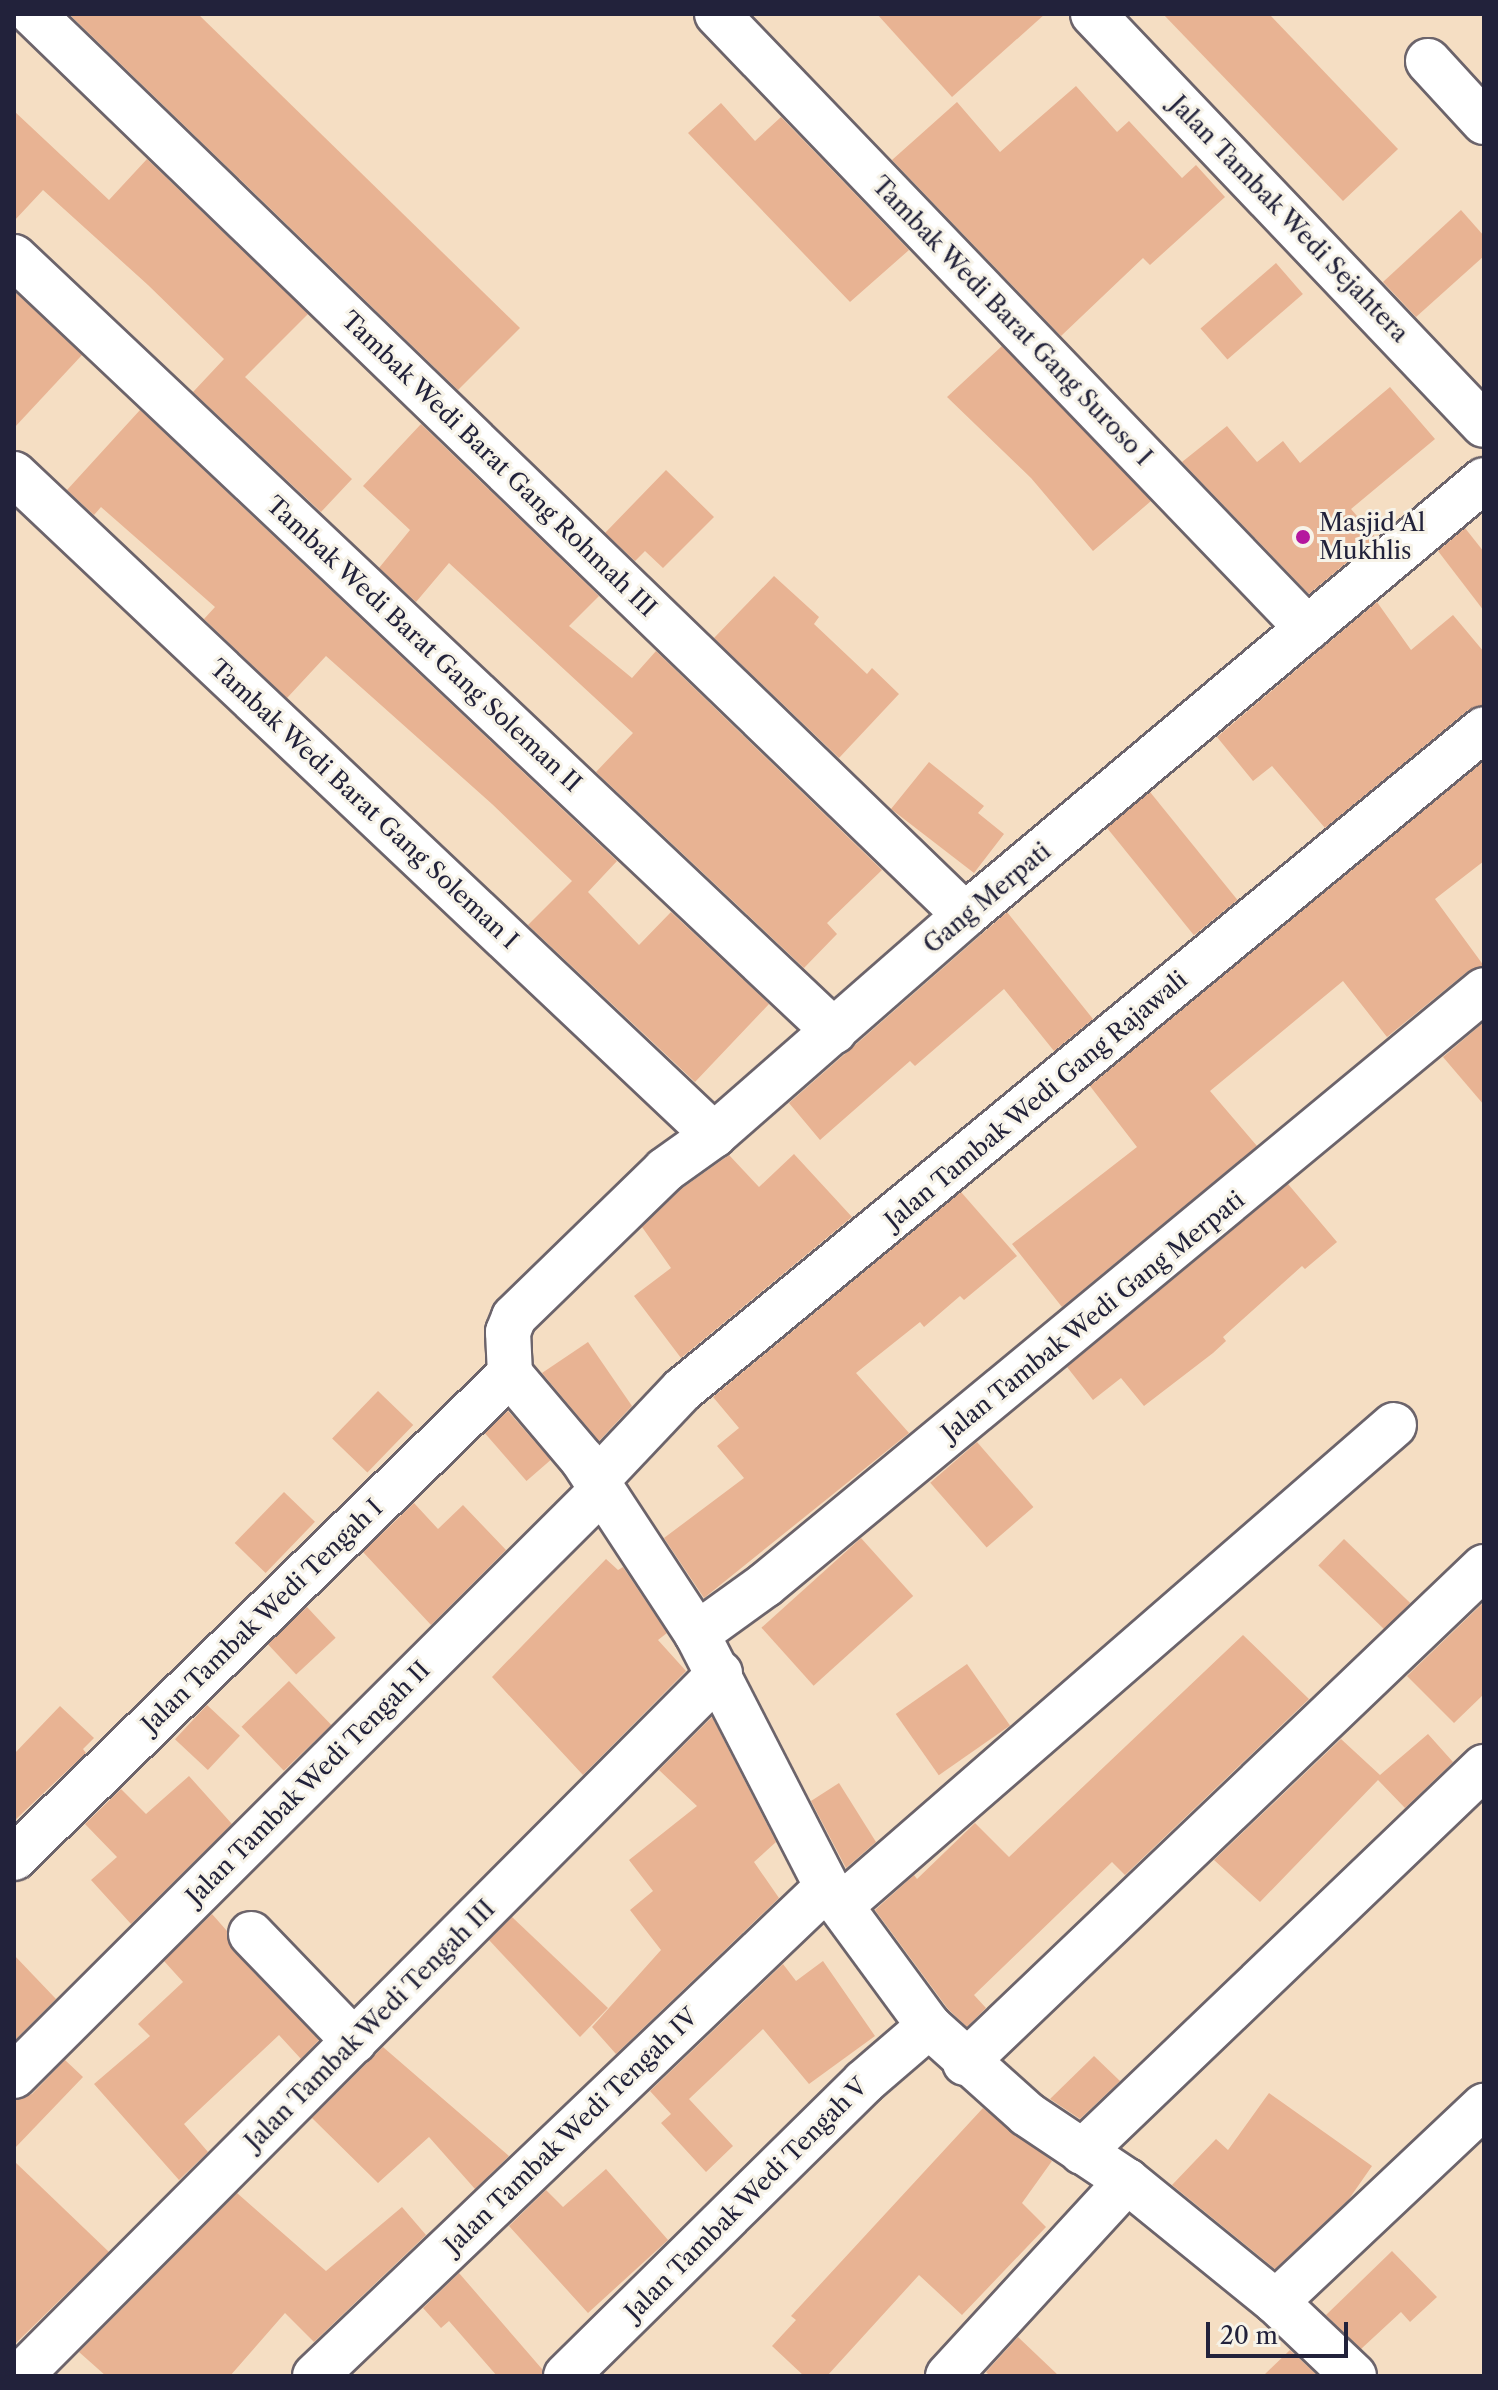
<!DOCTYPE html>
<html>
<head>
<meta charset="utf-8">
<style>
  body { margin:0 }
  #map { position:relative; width:1498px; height:2390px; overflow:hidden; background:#f5dec3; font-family:"Libre Caslon Text",serif }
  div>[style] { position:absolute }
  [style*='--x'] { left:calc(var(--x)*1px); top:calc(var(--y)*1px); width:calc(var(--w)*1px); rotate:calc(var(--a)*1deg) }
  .building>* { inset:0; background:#e8b393; transform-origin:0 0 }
  .roads { filter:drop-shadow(2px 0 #6c646b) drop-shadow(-2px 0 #6c646b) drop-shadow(0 2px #6c646b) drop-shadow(0 -2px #6c646b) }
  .street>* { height:44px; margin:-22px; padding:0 22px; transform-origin:22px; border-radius:22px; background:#fff }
  .dots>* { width:22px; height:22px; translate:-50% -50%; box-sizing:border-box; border:4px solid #f7f3e8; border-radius:50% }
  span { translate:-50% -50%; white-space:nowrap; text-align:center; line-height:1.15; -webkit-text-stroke:6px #f7f3e8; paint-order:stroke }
  .street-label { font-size:24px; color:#22223b }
  .poi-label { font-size:24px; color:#22223b }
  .left { translate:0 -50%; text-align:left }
  .frame { position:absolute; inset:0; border:16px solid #22223b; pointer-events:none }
  .scale { position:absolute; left:1206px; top:2322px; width:142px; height:36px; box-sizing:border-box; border:4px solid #22223b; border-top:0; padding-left:10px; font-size:24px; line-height:28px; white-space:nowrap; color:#22223b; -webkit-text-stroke:6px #f7f3e8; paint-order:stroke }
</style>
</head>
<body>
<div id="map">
  <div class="building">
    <div style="clip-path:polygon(69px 14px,198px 14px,520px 328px,458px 390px)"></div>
    <div style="clip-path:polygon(877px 14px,1045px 14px,952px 97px)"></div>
    <div style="clip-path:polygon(1163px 14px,1269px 14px,1398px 149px,1343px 201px)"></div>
    <div style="clip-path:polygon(1076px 86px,1117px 132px,1129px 121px,1182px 178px,1196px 165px,1225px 197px,1150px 265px,1143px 258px,1061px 336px,892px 160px,957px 102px,1000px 152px)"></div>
    <div style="clip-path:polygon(721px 103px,755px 141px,781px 117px,909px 250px,850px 302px,688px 133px)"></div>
    <div style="clip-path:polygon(14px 111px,109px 200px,147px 159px,308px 314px,245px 377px,352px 479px,321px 512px,193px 392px,224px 359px,148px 285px,43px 190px,14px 221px)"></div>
    <div style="clip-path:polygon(1461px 210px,1484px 236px,1484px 256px,1416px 317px,1383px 282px)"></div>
    <div style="left:1276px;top:263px;width:41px;height:100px;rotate:49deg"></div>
    <div style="clip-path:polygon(14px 291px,82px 355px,14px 428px)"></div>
    <div style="clip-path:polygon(1002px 346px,1151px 501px,1093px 551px,1031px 478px,947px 397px)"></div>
    <div style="clip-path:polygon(1390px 387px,1435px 439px,1351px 509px,1376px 538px,1309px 594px,1182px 462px,1227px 426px,1257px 462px,1283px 441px,1300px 463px)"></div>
    <div style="clip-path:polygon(140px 410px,617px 861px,588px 892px,639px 945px,671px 912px,769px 1004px,695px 1082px,528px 925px,572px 881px,492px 804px,326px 656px,287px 698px,204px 619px,215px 607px,101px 507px,94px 515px,67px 490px)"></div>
    <div style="clip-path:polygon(421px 424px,599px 596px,569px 626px,632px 678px,656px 651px,882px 870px,827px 923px,837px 934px,804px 968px,596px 772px,633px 733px,449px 563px,416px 602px,379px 568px,410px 530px,363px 486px)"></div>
    <div style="clip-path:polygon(666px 470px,714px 517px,663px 568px,645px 551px,635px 561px,605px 533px)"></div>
    <div style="clip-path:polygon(1465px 528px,1484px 552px,1484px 611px,1438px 551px)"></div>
    <div style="clip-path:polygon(774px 576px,819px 617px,814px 624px,867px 674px,872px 668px,899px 694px,839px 758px,714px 638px)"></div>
    <div style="clip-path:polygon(1377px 602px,1411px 650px,1453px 615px,1484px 652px,1484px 705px,1468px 710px,1325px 828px,1272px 766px,1253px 781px,1217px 737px)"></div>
    <div style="clip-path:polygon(1484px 761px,1484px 861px,1435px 899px,1484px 966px,1468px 971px,1387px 1037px,1343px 981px,1210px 1091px,1257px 1146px,1062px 1307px,1012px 1244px,1137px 1147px,1090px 1086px)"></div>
    <div style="clip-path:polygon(929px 762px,984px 806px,978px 813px,1004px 834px,974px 873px,891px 809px)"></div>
    <div style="left:1150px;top:792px;width:139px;height:56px;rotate:51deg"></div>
    <div style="clip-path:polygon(1007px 912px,1093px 1019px,1054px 1051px,1004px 989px,915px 1066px,910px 1061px,820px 1140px,789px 1103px)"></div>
    <div style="clip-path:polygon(1484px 1022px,1484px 1105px,1443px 1057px)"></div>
    <div style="clip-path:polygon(794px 1154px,852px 1217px,681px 1358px,634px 1296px,671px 1268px,642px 1227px,681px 1189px,729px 1155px,759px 1187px)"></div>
    <div style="clip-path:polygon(1288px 1184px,1337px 1242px,1305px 1269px,1302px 1266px,1223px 1337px,1226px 1341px,1213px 1353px,1144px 1406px,1121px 1378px,1093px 1400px,1067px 1367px)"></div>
    <div style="clip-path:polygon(961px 1192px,1017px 1256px,964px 1300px,960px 1296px,924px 1327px,920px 1322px,856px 1373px,909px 1433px,704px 1598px,664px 1538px,744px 1478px,717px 1446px,739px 1428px,713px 1397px)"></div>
    <div style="clip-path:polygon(588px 1342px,632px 1406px,599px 1441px,542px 1373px)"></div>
    <div style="left:378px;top:1391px;width:49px;height:66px;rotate:44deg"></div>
    <div style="left:508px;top:1411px;width:65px;height:32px;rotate:49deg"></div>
    <div style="left:977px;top:1442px;width:86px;height:62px;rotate:49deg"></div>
    <div style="left:284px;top:1492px;width:43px;height:71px;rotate:44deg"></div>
    <div style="clip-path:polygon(414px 1503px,438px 1529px,463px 1505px,506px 1550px,431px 1625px,363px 1552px)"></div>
    <div style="left:861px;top:1538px;width:78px;height:134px;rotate:48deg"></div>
    <div style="left:1344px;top:1539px;width:92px;height:37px;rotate:44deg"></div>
    <div style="clip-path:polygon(606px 1559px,618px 1570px,623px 1567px,667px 1633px,658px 1640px,686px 1671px,583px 1775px,492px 1677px)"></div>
    <div style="clip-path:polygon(1484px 1602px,1484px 1694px,1454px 1723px,1407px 1676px)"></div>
    <div style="left:307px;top:1607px;width:42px;height:54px;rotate:47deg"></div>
    <div style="clip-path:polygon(1243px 1635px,1309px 1699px,1125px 1875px,1112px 1862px,974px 1995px,986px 2008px,967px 2027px,948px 2009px,875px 1910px,914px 1875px,917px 1879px,975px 1823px,1009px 1857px)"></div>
    <div style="left:967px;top:1664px;width:75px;height:87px;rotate:55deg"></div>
    <div style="left:289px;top:1681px;width:61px;height:66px;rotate:46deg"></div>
    <div style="left:207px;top:1705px;width:45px;height:47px;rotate:43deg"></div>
    <div style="clip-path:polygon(60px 1706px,94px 1738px,83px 1749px,86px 1753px,14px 1821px,14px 1754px)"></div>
    <div style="clip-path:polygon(712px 1717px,776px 1842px,754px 1862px,779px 1898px,616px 2054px,592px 2027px,661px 1950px,630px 1910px,653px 1891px,629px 1860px,697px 1806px,659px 1770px)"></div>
    <div style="clip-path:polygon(1428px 1734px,1453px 1762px,1405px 1808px,1378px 1780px,1260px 1902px,1214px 1860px,1341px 1739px,1380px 1775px)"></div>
    <div style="clip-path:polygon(189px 1776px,232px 1824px,131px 1924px,91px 1880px,117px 1857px,85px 1824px,121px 1789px,146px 1814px)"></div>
    <div style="clip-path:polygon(839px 1783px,876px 1842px,846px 1868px,811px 1801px)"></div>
    <div style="clip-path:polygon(212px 1914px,227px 1931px,233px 1951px,319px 2040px,301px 2059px,279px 2035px,184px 2124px,208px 2152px,179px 2180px,94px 2084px,150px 2036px,138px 2024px,183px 1982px,164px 1961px)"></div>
    <div style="clip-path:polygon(512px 1917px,608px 2008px,580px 2037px,489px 1940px)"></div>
    <div style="clip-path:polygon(14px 1955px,56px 1999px,14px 2041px)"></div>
    <div style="clip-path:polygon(823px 1961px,875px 2036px,809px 2084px,763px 2029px,689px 2099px,733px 2146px,706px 2172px,661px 2123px,671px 2114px,650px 2091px,783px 1964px,796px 1981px)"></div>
    <div style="clip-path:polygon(383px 2047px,509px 2156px,475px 2189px,429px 2137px,378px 2183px,312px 2118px)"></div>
    <div style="clip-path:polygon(1094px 2056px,1120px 2081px,1080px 2119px,1050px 2099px)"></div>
    <div style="clip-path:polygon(65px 2060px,83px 2077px,14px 2149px,14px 2100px,32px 2094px)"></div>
    <div style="clip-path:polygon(1269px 2093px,1372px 2166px,1349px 2199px,1275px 2269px,1172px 2185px,1216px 2139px,1228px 2150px)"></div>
    <div style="clip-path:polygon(983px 2108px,1052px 2161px,1022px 2203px,1046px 2227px,962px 2315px,919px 2275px,827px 2376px,804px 2376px,772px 2346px,796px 2320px,791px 2316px)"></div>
    <div style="clip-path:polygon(14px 2161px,109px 2252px,14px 2345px)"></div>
    <div style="clip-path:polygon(606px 2169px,668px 2240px,588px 2313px,509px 2226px,546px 2190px,563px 2207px)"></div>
    <div style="clip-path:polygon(237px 2193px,326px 2271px,402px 2207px,426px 2235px,314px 2342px,285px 2313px,230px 2376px,106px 2376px,79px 2352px)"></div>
    <div style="clip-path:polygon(1392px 2251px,1437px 2297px,1410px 2322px,1401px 2312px,1361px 2349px,1326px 2315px)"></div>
    <div style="clip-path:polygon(459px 2273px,542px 2369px,542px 2376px,497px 2376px,449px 2321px,441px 2328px,423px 2308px)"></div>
    <div style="clip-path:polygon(1018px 2337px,1059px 2376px,990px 2376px,986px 2372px)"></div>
    <div style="clip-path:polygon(1290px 2350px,1318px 2376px,1263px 2376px)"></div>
  </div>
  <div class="roads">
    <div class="street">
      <div style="--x:33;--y:14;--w:1296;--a:44.03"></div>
      <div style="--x:717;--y:14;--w:852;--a:46.14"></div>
      <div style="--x:1093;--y:14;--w:567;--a:46.43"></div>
      <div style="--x:1428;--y:61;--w:83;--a:47.4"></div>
      <div style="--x:14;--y:257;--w:1128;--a:43.35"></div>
      <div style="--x:14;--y:474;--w:963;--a:43.36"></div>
      <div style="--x:596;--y:1481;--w:125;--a:-46.6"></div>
      <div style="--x:682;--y:1390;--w:1039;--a:-39.49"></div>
      <div style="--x:697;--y:1634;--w:84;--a:-35.8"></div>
      <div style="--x:765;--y:1585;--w:933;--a:-39.61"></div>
      <div style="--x:14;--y:1858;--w:693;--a:-44.3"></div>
      <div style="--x:843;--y:1904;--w:730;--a:-41"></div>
      <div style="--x:251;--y:1934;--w:149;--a:46.1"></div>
      <div style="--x:965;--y:2063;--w:718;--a:-43.7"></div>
      <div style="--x:14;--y:2076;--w:830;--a:-44.9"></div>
      <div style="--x:1082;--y:2152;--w:557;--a:-43.76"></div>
      <div style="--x:1276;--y:2302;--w:286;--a:-43.3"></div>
      <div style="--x:20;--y:2376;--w:992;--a:-45.12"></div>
      <div style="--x:315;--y:2376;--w:708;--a:-43.68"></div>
      <div style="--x:566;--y:2376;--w:419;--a:-44.6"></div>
      <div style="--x:864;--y:2082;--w:86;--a:-40.7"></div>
      <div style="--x:948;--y:2376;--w:265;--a:-47.4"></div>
      <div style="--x:1354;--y:2376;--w:108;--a:-136.5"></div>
      <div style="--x:1276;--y:2302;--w:192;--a:-140.9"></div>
      <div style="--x:1127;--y:2181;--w:120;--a:-146.2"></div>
      <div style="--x:1027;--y:2114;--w:132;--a:-138.1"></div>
      <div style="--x:929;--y:2026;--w:172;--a:-126.3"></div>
      <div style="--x:827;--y:1887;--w:284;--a:-117.2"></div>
      <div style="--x:697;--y:1634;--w:209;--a:-123.3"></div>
      <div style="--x:582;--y:1459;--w:111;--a:-130.3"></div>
      <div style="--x:510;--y:1374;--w:42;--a:-92.7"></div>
      <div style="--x:508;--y:1332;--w:16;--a:-68"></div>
      <div style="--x:514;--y:1317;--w:211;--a:-44.2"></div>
      <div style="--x:665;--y:1170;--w:60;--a:-35.5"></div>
      <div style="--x:714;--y:1135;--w:334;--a:-41.2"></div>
      <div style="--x:965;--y:915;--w:677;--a:-39.97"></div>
    </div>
  </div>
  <div class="dots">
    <div style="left:1303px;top:537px;background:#b5179e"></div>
  </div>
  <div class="street-label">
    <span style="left:1289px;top:219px;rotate:46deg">Jalan Tambak Wedi Sejahtera</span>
    <span style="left:1012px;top:321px;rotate:46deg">Tambak Wedi Barat Gang Suroso I</span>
    <span style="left:499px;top:464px;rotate:44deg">Tambak Wedi Barat Gang Rohmah III</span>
    <span style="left:424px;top:644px;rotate:43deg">Tambak Wedi Barat Gang Soleman II</span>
    <span style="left:364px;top:804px;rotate:43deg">Tambak Wedi Barat Gang Soleman I</span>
    <span style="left:987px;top:898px;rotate:-40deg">Gang Merpati</span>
    <span style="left:1036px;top:1100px;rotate:-40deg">Jalan Tambak Wedi Gang Rajawali</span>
    <span style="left:1093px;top:1316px;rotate:-39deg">Jalan Tambak Wedi Gang Merpati</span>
    <span style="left:262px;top:1616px;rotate:-44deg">Jalan Tambak Wedi Tengah I</span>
    <span style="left:308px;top:1783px;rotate:-45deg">Jalan Tambak Wedi Tengah II</span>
    <span style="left:370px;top:2025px;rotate:-45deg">Jalan Tambak Wedi Tengah III</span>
    <span style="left:571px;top:2131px;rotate:-44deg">Jalan Tambak Wedi Tengah IV</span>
    <span style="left:746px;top:2199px;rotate:-45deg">Jalan Tambak Wedi Tengah V</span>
  </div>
  <div class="poi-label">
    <span class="left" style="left:1319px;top:537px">Masjid Al<br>Mukhlis</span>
  </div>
  <div class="frame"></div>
  <div class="scale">20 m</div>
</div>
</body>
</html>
